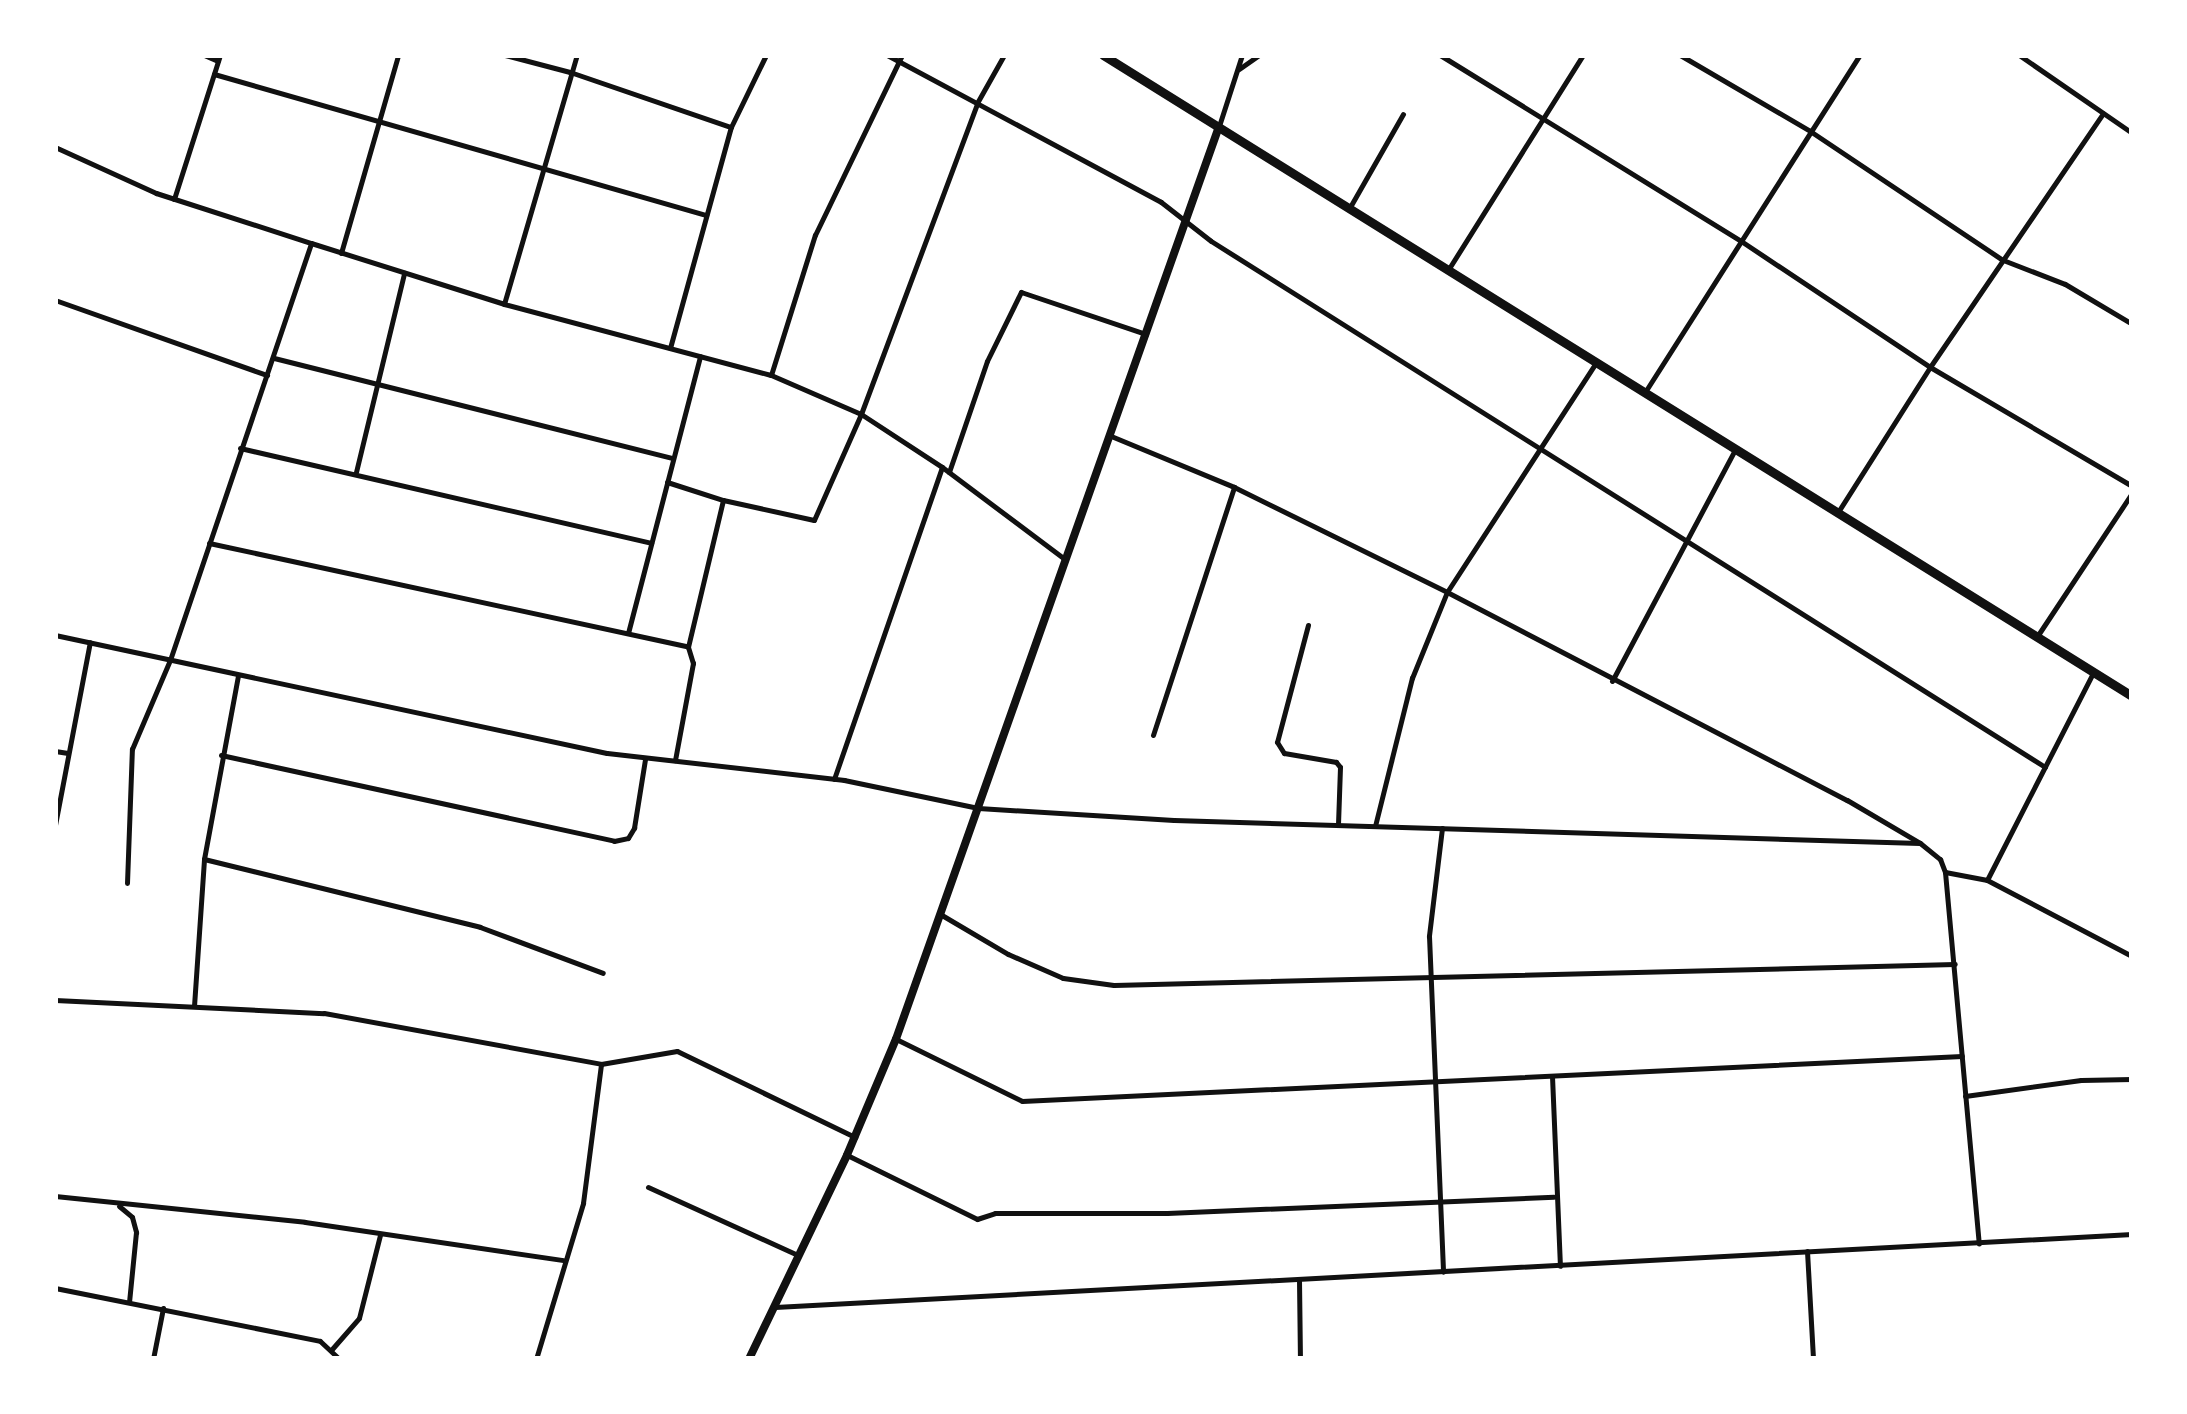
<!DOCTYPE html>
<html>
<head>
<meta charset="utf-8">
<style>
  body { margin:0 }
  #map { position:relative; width:2187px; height:1414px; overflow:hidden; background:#fff; font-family:Commissioner,sans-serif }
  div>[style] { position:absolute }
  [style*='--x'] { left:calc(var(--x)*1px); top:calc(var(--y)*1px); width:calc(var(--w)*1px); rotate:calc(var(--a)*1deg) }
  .minor>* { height:5px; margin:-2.5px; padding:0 2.5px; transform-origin:2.5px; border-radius:2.5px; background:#111 }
  .tertiary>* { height:8px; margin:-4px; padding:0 4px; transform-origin:4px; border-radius:4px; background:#111 }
  .trunk>* { height:9px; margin:-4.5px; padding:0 4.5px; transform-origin:4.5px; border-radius:4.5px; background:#111 }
  span { translate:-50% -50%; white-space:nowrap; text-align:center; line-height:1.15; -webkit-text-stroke:8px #fff; paint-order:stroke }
  .frame { position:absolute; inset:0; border:58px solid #fff; pointer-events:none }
</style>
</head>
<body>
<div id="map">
  <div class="minor">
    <div style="--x:204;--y:55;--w:15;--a:23"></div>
    <div style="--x:505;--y:55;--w:67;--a:14.7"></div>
    <div style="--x:570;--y:72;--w:170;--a:18.9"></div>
    <div style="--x:887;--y:55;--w:311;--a:28.2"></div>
    <div style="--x:1161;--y:202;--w:63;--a:38"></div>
    <div style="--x:1211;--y:241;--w:986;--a:32.24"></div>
    <div style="--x:1440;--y:55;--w:354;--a:31.7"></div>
    <div style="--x:1741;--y:241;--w:227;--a:33.7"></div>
    <div style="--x:1930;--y:367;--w:234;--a:30.5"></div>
    <div style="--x:1680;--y:55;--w:151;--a:30.3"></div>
    <div style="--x:1810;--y:131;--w:232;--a:33.8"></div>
    <div style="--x:2003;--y:260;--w:66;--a:21.2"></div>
    <div style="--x:2065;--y:284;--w:78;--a:30.8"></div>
    <div style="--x:2019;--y:55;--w:137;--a:34.6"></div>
    <div style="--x:1239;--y:69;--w:24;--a:-35"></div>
    <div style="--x:214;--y:74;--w:512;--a:15.99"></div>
    <div style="--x:1219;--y:126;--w:75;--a:-72.1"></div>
    <div style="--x:55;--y:147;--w:111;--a:24.5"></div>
    <div style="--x:156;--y:193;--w:163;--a:17.9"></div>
    <div style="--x:311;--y:243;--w:202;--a:17.5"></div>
    <div style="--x:504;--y:304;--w:276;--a:14.9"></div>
    <div style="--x:771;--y:375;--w:98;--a:23.4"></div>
    <div style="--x:861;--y:414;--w:97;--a:33.2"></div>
    <div style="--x:942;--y:467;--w:155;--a:36.9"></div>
    <div style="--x:174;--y:199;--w:151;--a:-72.3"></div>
    <div style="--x:1350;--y:207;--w:107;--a:-60.3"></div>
    <div style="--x:341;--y:253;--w:206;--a:-73.9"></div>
    <div style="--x:1448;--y:270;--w:254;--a:-57.9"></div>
    <div style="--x:55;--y:300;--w:225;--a:19.5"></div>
    <div style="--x:504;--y:304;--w:259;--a:-73.7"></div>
    <div style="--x:670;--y:348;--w:229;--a:-74.6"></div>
    <div style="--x:731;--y:127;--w:80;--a:-64.1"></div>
    <div style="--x:274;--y:358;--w:410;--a:14.1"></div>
    <div style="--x:771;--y:375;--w:147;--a:-72.6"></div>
    <div style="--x:815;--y:235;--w:200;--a:-64.2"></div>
    <div style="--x:1645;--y:392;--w:400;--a:-57.5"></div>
    <div style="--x:1111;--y:436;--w:133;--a:22.5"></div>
    <div style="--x:1234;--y:487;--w:237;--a:26.2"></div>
    <div style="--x:1447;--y:592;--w:451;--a:27.5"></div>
    <div style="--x:1847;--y:800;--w:85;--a:30.5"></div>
    <div style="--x:1920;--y:843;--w:26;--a:39"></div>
    <div style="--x:1940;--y:859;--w:14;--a:69"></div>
    <div style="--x:1945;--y:872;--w:43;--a:10.8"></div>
    <div style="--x:1987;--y:880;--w:164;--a:27.7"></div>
    <div style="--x:240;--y:448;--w:422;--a:13"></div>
    <div style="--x:356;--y:472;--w:205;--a:-76.4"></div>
    <div style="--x:949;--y:472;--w:117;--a:-71.1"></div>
    <div style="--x:987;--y:361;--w:77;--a:-63.8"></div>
    <div style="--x:1021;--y:292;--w:132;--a:18.6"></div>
    <div style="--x:667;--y:482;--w:59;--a:17.8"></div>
    <div style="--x:723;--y:500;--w:93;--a:12.4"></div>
    <div style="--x:814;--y:520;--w:116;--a:-66.1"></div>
    <div style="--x:861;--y:414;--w:332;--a:-69.5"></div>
    <div style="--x:977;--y:103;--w:55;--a:-60.6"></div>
    <div style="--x:1838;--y:512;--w:172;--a:-57.6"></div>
    <div style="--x:1930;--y:367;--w:307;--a:-55.7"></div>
    <div style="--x:209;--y:543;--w:490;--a:12.2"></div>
    <div style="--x:688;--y:647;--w:17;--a:73"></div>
    <div style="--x:693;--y:663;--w:99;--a:100.5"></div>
    <div style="--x:1308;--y:625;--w:121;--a:104.8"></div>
    <div style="--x:1277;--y:742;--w:13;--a:58"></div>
    <div style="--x:1284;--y:753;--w:53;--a:9.8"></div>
    <div style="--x:1336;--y:762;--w:6;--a:51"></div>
    <div style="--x:1340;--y:767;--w:58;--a:92"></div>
    <div style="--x:628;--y:633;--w:286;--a:-75.4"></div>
    <div style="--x:55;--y:635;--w:564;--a:12.07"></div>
    <div style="--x:607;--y:753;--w:239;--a:6.5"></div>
    <div style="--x:844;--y:780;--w:137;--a:11.8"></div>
    <div style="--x:978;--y:808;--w:196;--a:3.5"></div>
    <div style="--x:1174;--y:820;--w:746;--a:1.77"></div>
    <div style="--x:2038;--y:635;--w:170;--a:-56.5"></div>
    <div style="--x:688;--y:647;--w:151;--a:-76.6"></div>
    <div style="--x:1612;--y:681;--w:262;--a:-62"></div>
    <div style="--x:1153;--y:735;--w:261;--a:-71.9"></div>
    <div style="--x:55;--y:751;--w:13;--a:9"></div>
    <div style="--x:221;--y:755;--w:402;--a:12.3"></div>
    <div style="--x:614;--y:841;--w:14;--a:-12"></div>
    <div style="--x:628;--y:838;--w:12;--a:-59"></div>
    <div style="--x:634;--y:828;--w:70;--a:-80.9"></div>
    <div style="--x:834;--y:779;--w:330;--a:-70.9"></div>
    <div style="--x:55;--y:825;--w:186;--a:-79.2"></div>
    <div style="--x:1375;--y:826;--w:153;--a:-76"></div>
    <div style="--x:1412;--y:678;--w:93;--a:-67.9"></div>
    <div style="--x:1447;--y:592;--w:272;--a:-57"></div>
    <div style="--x:1442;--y:828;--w:109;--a:96.9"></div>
    <div style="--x:1429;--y:936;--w:336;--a:87.6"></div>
    <div style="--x:204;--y:859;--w:284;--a:13.8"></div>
    <div style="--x:480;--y:927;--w:131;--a:20.5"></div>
    <div style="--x:1945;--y:872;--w:373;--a:84.8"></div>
    <div style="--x:1987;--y:880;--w:233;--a:-62.9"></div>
    <div style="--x:127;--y:883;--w:134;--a:-87.9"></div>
    <div style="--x:132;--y:749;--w:97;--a:-66.9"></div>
    <div style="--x:170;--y:660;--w:440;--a:-71.3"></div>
    <div style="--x:940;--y:914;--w:79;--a:30.5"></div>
    <div style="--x:1008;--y:954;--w:60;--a:23.6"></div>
    <div style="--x:1063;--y:978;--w:51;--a:7.8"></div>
    <div style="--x:1114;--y:985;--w:841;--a:-1.43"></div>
    <div style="--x:55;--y:1000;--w:269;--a:2.8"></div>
    <div style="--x:324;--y:1013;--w:282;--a:10.4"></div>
    <div style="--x:601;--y:1064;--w:77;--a:-9.7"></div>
    <div style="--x:677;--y:1051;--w:198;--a:25.8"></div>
    <div style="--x:194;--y:1006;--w:147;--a:-86.1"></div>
    <div style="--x:204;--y:859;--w:187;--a:-79.5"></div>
    <div style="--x:896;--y:1039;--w:140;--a:26.2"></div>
    <div style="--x:1022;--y:1101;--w:941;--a:-2.74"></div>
    <div style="--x:1552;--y:1076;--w:190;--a:87.6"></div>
    <div style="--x:1965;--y:1096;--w:117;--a:-7.9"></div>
    <div style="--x:2081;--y:1080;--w:51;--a:-1.1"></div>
    <div style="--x:847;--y:1155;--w:145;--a:26.2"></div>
    <div style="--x:977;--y:1219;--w:19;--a:-18"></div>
    <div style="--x:995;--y:1213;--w:172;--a:0"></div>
    <div style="--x:1167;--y:1213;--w:387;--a:-2.4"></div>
    <div style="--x:648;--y:1187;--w:165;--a:24.4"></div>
    <div style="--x:55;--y:1196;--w:251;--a:5.9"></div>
    <div style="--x:305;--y:1222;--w:261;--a:8.4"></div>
    <div style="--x:119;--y:1206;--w:17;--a:40"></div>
    <div style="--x:132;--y:1217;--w:16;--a:75"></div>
    <div style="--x:136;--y:1232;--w:70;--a:95.7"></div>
    <div style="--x:1807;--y:1251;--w:108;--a:86.8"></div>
    <div style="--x:1299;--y:1280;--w:79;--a:89.3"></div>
    <div style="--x:55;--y:1288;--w:270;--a:11.3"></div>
    <div style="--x:320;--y:1341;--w:26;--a:43"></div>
    <div style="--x:775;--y:1307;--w:1359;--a:-3.08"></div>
    <div style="--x:332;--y:1349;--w:41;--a:-48.9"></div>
    <div style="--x:359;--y:1318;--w:86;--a:-75.8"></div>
    <div style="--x:153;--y:1359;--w:52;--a:-78.9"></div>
    <div style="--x:536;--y:1359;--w:163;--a:-73.2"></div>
    <div style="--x:583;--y:1203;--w:140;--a:-82.6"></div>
  </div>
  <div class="tertiary">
    <div style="--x:749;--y:1359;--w:226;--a:-64.3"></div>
    <div style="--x:847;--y:1155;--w:126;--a:-67.1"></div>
    <div style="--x:896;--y:1039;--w:965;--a:-70.51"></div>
  </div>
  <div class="trunk">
    <div style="--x:1103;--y:55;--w:1212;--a:31.92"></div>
  </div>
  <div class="frame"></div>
</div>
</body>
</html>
